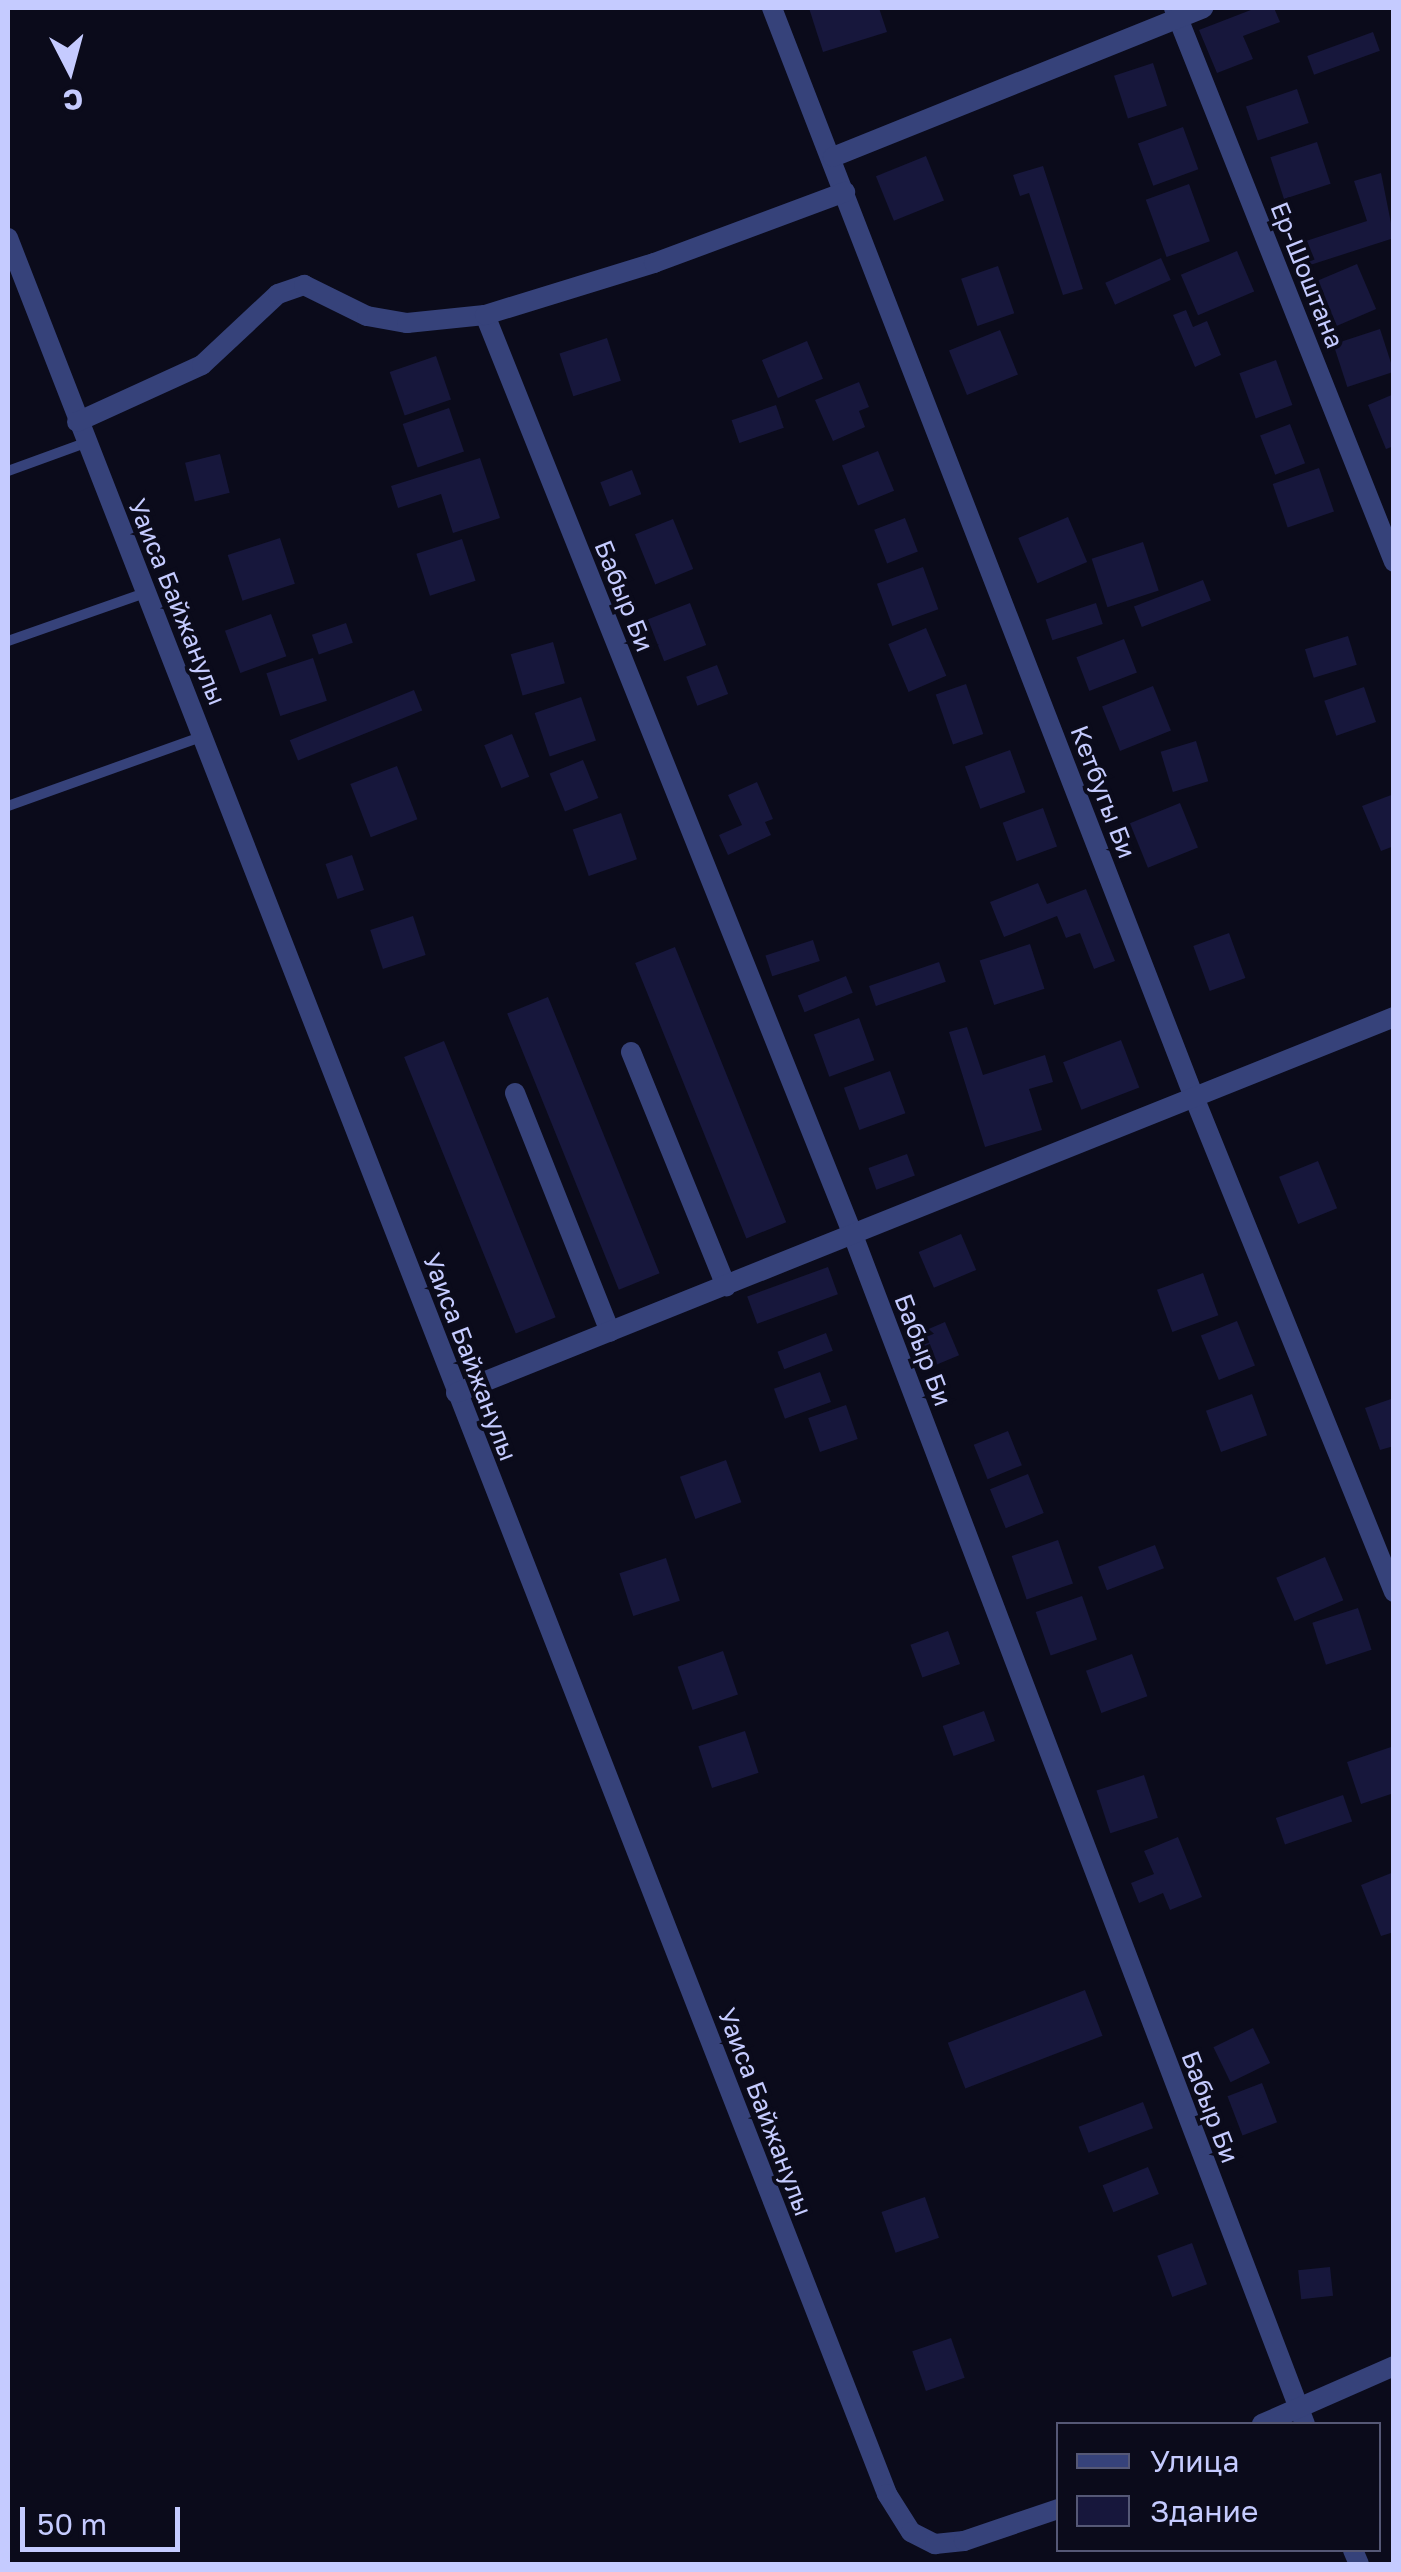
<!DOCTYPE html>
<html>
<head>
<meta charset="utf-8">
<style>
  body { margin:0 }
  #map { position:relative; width:1401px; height:2572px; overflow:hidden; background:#0b0b1b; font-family:"Golos Text",sans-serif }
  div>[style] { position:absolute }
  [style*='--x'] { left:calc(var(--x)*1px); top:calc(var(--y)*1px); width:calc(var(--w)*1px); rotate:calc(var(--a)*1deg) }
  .building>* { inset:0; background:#17173c; transform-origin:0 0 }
  .lane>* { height:10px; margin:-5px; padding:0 5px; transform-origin:5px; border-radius:5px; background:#36427a }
  .street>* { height:20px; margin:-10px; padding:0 10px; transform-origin:10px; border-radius:10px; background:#36427a }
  span { translate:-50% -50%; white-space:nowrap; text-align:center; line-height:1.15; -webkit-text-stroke:8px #0b0b1b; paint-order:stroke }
  .street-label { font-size:25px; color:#c5cbff }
  .frame { position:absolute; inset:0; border:10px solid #c5cbff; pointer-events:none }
  .legend { position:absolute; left:1056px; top:2422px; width:325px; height:130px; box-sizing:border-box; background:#0b0b1b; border:2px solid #555876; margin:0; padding:12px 18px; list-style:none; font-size:30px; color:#c5cbff }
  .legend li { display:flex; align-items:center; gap:20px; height:50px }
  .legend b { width:50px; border:2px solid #555876 }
  .north { position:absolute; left:20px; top:20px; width:100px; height:100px; -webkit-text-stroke:8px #0b0b1b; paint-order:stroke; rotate:174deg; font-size:28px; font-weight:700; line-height:40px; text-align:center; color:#c5cbff }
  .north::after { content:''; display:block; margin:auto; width:35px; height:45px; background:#c5cbff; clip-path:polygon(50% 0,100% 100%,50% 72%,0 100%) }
  .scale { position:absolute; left:20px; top:2507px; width:160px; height:45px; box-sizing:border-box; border:5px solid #c5cbff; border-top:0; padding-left:12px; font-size:30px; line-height:35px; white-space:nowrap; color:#c5cbff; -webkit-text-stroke:8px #0b0b1b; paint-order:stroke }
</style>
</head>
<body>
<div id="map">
  <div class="building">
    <div style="clip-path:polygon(809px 8px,879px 8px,887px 32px,823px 52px)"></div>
    <div style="clip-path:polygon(1256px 8px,1274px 8px,1280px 22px,1243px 36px,1253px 59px,1217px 73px,1199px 30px)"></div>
    <div style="left:1373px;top:32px;width:20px;height:70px;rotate:70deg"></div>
    <div style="left:1153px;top:63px;width:45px;height:41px;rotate:72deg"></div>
    <div style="left:1297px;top:89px;width:36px;height:54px;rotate:71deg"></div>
    <div style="left:1183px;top:127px;width:45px;height:48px;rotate:70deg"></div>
    <div style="left:1317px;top:142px;width:44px;height:49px;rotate:72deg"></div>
    <div style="left:926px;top:156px;width:48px;height:54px;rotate:68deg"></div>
    <div style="clip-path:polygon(1043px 166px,1083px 289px,1063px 295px,1029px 193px,1020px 196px,1013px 175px)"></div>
    <div style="clip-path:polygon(1381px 173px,1394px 238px,1307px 266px,1300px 243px,1367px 221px,1354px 181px)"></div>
    <div style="left:1189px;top:184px;width:61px;height:46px;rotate:70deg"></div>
    <div style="left:1237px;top:251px;width:44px;height:61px;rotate:67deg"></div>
    <div style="left:1161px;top:258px;width:24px;height:61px;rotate:66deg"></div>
    <div style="left:1357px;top:264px;width:49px;height:43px;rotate:67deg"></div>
    <div style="left:998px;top:266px;width:50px;height:39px;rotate:71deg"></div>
    <div style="clip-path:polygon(1186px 310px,1193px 327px,1207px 321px,1221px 355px,1195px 367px,1173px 315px)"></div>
    <div style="left:1380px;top:329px;width:45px;height:49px;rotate:72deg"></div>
    <div style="left:1000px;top:330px;width:48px;height:55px;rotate:68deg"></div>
    <div style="left:607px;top:338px;width:45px;height:50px;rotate:72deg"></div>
    <div style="left:807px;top:341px;width:41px;height:49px;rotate:67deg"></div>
    <div style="left:436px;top:356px;width:46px;height:49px;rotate:71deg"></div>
    <div style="left:1276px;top:360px;width:48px;height:39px;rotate:70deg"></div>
    <div style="clip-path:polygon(859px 382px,869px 407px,859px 411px,865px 427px,833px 441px,815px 400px)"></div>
    <div style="clip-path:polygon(1394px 394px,1394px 446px,1386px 449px,1368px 405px)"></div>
    <div style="left:776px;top:405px;width:24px;height:47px;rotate:71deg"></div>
    <div style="left:449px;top:408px;width:46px;height:49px;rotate:71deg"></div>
    <div style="left:1290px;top:424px;width:42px;height:32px;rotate:69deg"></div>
    <div style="left:878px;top:451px;width:43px;height:39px;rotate:68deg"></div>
    <div style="left:220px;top:454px;width:40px;height:36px;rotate:76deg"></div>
    <div style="clip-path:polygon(480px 458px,500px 518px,453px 533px,441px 494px,398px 508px,391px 486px)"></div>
    <div style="left:1319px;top:468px;width:46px;height:49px;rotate:71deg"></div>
    <div style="left:632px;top:470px;width:26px;height:34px;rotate:69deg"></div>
    <div style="left:1068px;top:517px;width:49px;height:54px;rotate:67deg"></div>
    <div style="left:905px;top:518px;width:36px;height:33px;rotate:69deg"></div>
    <div style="left:673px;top:519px;width:54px;height:41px;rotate:68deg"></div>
    <div style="left:280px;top:538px;width:48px;height:55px;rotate:72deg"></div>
    <div style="left:462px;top:539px;width:44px;height:48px;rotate:72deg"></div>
    <div style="left:1143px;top:542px;width:51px;height:54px;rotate:72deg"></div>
    <div style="left:923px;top:567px;width:45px;height:49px;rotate:70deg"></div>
    <div style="left:1203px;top:580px;width:22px;height:74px;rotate:69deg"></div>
    <div style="left:690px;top:603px;width:45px;height:45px;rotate:69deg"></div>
    <div style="left:1096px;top:603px;width:22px;height:53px;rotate:72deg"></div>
    <div style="left:271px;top:614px;width:45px;height:49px;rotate:70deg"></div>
    <div style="left:346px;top:623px;width:21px;height:36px;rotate:71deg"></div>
    <div style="left:926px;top:628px;width:52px;height:41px;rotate:67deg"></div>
    <div style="left:1348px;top:636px;width:30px;height:45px;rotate:73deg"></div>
    <div style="left:1124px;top:639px;width:36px;height:51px;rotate:69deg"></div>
    <div style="left:553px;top:642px;width:43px;height:44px;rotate:74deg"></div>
    <div style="left:313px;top:658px;width:45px;height:49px;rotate:72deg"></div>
    <div style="left:717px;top:665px;width:31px;height:33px;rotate:69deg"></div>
    <div style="left:966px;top:684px;width:53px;height:32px;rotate:71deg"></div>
    <div style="left:1153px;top:686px;width:48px;height:55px;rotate:68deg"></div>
    <div style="left:1364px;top:687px;width:37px;height:42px;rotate:71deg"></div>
    <div style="left:414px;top:690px;width:22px;height:134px;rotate:68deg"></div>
    <div style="left:581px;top:697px;width:46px;height:49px;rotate:71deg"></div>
    <div style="left:512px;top:734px;width:46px;height:30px;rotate:68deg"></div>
    <div style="left:1196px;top:741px;width:42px;height:37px;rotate:73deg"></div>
    <div style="left:1010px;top:750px;width:45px;height:48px;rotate:70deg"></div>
    <div style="left:583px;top:760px;width:41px;height:36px;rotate:68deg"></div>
    <div style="left:397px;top:766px;width:57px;height:50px;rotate:69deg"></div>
    <div style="clip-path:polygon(757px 782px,773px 819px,765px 822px,771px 835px,728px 855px,719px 835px,742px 825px,728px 795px)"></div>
    <div style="clip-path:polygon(1394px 794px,1394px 846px,1381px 851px,1362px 806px)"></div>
    <div style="left:1180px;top:803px;width:48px;height:54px;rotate:68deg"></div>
    <div style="left:1043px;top:808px;width:41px;height:43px;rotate:70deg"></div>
    <div style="left:621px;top:813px;width:49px;height:51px;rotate:71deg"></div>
    <div style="left:352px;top:855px;width:37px;height:28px;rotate:71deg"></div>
    <div style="clip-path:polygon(1038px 883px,1047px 904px,1086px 889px,1115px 961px,1094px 969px,1080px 933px,1066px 938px,1057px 916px,1004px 937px,990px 902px)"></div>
    <div style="left:413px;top:916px;width:41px;height:45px;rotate:72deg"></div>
    <div style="left:1229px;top:933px;width:48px;height:38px;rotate:70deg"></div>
    <div style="left:813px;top:940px;width:22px;height:50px;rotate:72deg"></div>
    <div style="left:1030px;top:944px;width:47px;height:53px;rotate:72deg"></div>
    <div style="left:675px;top:947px;width:297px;height:43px;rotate:68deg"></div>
    <div style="left:939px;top:962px;width:21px;height:74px;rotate:71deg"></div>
    <div style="left:846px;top:976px;width:18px;height:52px;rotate:68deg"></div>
    <div style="left:548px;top:997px;width:298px;height:44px;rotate:68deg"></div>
    <div style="left:859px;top:1018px;width:45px;height:48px;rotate:70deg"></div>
    <div style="clip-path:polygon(967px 1027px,983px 1075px,1045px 1055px,1053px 1082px,1029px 1089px,1042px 1130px,985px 1147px,949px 1032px)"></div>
    <div style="left:1121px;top:1040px;width:51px;height:62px;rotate:69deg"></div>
    <div style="left:444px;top:1041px;width:298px;height:43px;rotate:68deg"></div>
    <div style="left:890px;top:1071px;width:45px;height:49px;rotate:70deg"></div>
    <div style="left:907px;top:1154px;width:23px;height:41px;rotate:70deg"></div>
    <div style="left:1318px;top:1161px;width:51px;height:42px;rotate:68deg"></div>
    <div style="left:961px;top:1234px;width:39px;height:46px;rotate:67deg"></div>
    <div style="left:828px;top:1267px;width:29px;height:86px;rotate:70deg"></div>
    <div style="left:1203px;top:1273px;width:45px;height:49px;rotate:70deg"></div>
    <div style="left:1237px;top:1321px;width:48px;height:39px;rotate:68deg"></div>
    <div style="left:945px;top:1322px;width:36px;height:30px;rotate:67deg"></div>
    <div style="left:826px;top:1333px;width:19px;height:52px;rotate:69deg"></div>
    <div style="left:820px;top:1372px;width:32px;height:49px;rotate:70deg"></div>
    <div style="left:1252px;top:1394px;width:44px;height:49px;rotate:70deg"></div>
    <div style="clip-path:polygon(1394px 1398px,1394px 1446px,1380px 1450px,1365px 1408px)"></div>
    <div style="left:846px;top:1405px;width:36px;height:40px;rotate:71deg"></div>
    <div style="left:1008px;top:1431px;width:37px;height:37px;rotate:68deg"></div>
    <div style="left:726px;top:1460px;width:45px;height:49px;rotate:70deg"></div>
    <div style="left:1028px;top:1474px;width:42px;height:41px;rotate:68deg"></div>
    <div style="left:1058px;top:1540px;width:46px;height:49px;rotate:71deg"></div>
    <div style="left:1155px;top:1545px;width:25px;height:61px;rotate:69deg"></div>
    <div style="left:1325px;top:1557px;width:47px;height:53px;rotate:67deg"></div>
    <div style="left:666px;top:1558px;width:45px;height:49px;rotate:72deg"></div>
    <div style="left:1082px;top:1596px;width:46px;height:49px;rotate:71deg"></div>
    <div style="left:1358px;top:1608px;width:44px;height:48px;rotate:72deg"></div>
    <div style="left:948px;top:1631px;width:35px;height:40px;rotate:70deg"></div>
    <div style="left:723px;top:1651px;width:46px;height:48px;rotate:71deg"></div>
    <div style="left:1132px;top:1654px;width:45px;height:49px;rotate:70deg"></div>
    <div style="left:984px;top:1711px;width:32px;height:44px;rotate:70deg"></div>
    <div style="left:745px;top:1731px;width:44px;height:49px;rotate:72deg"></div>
    <div style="clip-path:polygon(1394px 1746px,1394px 1793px,1361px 1804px,1347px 1762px)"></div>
    <div style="left:1144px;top:1775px;width:45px;height:50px;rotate:72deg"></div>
    <div style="left:1343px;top:1795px;width:28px;height:71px;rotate:71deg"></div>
    <div style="clip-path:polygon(1178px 1837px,1202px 1897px,1170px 1910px,1163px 1893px,1139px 1903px,1131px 1883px,1154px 1874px,1144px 1851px)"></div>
    <div style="clip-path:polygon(1394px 1872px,1394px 1932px,1381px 1936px,1361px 1885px)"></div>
    <div style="left:1085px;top:1990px;width:49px;height:147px;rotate:69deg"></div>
    <div style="left:1253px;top:2028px;width:39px;height:44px;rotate:64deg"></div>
    <div style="left:1262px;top:2083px;width:42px;height:37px;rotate:69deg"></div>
    <div style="left:1143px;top:2102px;width:28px;height:69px;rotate:69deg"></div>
    <div style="left:1148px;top:2167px;width:29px;height:49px;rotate:68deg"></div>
    <div style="left:925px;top:2197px;width:43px;height:46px;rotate:71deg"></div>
    <div style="left:1192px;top:2243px;width:44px;height:37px;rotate:70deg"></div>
    <div style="left:1330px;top:2267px;width:29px;height:32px;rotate:84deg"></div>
    <div style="left:951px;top:2338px;width:42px;height:41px;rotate:71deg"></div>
  </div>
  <div class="lane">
    <div style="--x:8;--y:471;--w:82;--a:-20"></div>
    <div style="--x:8;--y:641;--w:145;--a:-19.3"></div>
    <div style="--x:8;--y:806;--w:207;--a:-19.7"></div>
  </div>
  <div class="street">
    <div style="--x:772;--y:8;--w:1168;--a:68.82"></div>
    <div style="--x:1194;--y:1097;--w:534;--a:68"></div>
    <div style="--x:1174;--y:8;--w:596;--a:68.34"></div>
    <div style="--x:833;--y:157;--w:399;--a:-21.9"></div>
    <div style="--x:8;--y:238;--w:2421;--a:68.71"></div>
    <div style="--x:887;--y:2494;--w:45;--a:57.7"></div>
    <div style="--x:911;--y:2532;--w:27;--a:27"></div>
    <div style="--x:935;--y:2544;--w:29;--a:-6"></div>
    <div style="--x:964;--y:2541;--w:99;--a:-18.8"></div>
    <div style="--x:485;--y:315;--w:991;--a:68.2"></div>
    <div style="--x:853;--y:1235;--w:1272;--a:69.19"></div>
    <div style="--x:77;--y:422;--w:137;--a:-24.5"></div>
    <div style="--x:202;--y:365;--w:104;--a:-43.1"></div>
    <div style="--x:278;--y:294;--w:28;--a:-19"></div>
    <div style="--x:304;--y:285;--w:70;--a:26.2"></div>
    <div style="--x:367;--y:316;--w:41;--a:9.9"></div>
    <div style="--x:407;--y:323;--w:78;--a:-5.9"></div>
    <div style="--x:485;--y:315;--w:177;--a:-17.1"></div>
    <div style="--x:654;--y:263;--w:204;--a:-20.4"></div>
    <div style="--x:631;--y:1052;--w:253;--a:67.9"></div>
    <div style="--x:515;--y:1093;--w:257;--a:68.3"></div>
    <div style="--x:456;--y:1393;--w:1011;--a:-21.84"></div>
    <div style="--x:1262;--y:2424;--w:144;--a:-23.7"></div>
    <div style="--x:1353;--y:2550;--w:15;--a:67"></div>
  </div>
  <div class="street-label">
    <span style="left:1307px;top:275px;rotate:68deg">Ер-Шоштана</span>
    <span style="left:624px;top:596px;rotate:68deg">Бабыр Би</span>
    <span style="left:177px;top:602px;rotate:68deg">Уаиса Байжанулы</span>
    <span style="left:1103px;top:792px;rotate:69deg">Кетбугы Би</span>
    <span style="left:923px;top:1350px;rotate:69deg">Бабыр Би</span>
    <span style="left:470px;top:1357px;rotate:69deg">Уаиса Байжанулы</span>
    <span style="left:1210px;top:2107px;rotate:69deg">Бабыр Би</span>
    <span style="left:765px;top:2112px;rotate:69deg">Уаиса Байжанулы</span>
  </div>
  <div class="frame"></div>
  <ul class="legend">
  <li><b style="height:12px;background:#36427a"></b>Улица</li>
  <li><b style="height:28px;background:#17173c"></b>Здание</li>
  </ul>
  <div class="north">С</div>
  <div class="scale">50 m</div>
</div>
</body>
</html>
